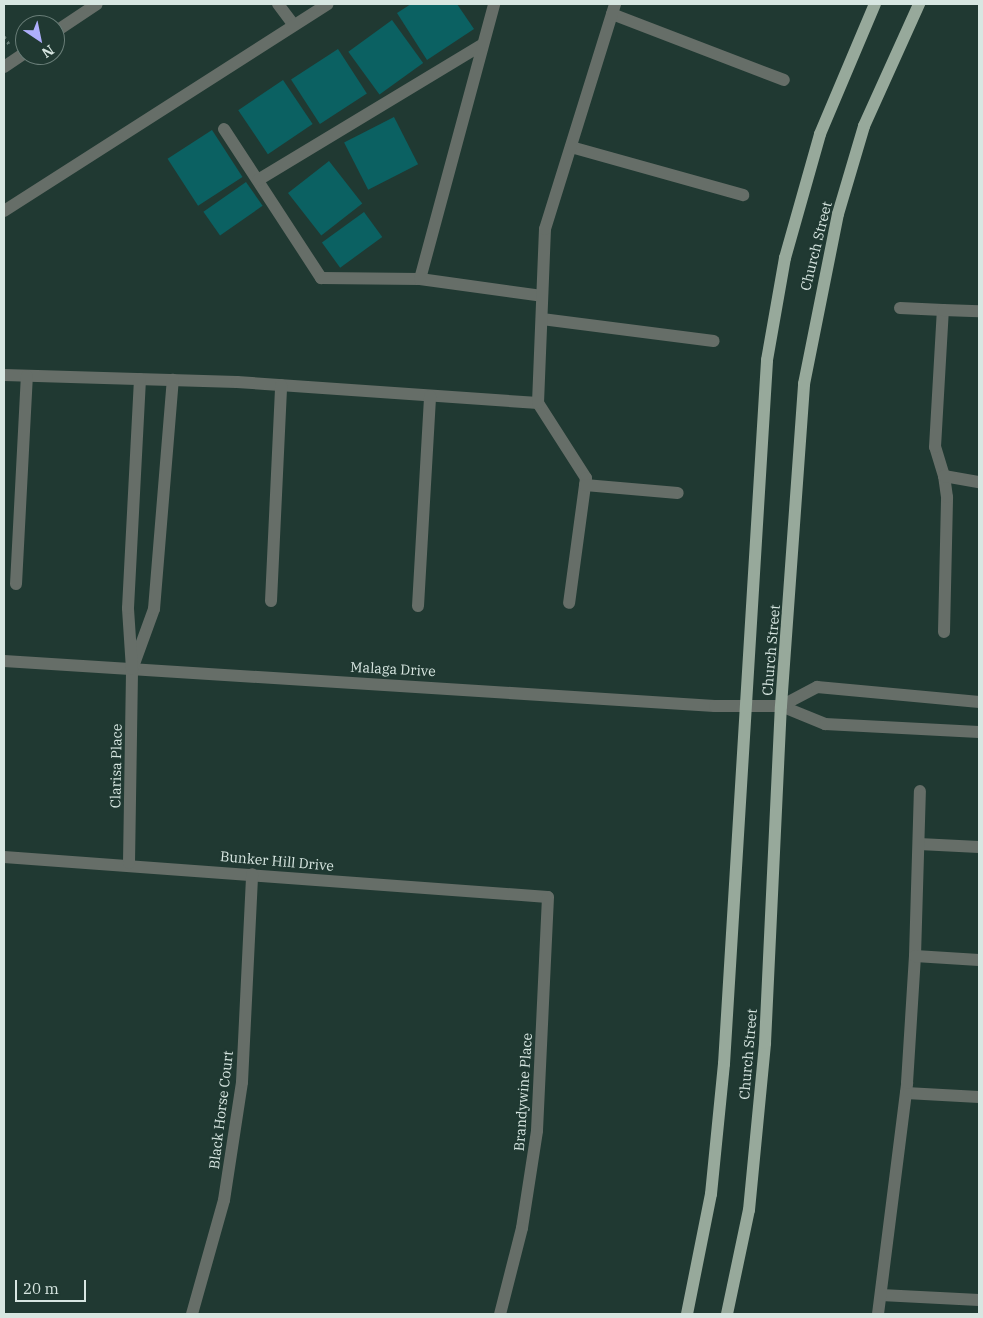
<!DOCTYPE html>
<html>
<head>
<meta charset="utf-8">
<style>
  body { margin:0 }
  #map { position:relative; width:983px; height:1318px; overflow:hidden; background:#203932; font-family:"IBM Plex Serif",serif }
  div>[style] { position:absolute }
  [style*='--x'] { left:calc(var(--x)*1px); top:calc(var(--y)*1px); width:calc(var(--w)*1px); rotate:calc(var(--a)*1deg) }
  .building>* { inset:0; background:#0b6162; transform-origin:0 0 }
  .path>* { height:3px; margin-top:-1.5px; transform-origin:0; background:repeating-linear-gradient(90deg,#5f756e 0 2.5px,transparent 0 6.5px) }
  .minor>* { height:12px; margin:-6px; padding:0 6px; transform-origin:6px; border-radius:6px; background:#666e68 }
  .major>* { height:12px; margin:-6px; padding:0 6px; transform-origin:6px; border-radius:6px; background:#97a99b }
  span { translate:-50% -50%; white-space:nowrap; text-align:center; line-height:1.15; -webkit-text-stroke:4px #203932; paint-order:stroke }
  .street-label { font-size:14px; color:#d7e6e1 }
  .frame { position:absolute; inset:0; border:5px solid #d7e6e1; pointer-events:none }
  .north { position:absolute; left:15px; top:15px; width:50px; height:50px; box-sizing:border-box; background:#203932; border:1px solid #697e78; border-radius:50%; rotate:146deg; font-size:14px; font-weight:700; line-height:20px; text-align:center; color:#d7e6e1 }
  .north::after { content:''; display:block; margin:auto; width:18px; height:22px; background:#aeaefb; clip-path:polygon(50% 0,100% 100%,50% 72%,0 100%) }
  .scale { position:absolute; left:15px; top:1280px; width:71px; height:22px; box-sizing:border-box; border:2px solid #d7e6e1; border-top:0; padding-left:6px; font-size:15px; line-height:18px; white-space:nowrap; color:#d7e6e1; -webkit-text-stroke:4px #203932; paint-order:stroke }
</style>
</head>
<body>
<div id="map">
  <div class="building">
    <div style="clip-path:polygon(411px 4px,457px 4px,474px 29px,427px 60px,397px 13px)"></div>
    <div style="left:392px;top:20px;width:53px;height:54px;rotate:54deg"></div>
    <div style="left:338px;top:49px;width:53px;height:56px;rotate:57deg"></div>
    <div style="left:283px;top:80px;width:53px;height:54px;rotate:56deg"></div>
    <div style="left:394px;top:117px;width:53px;height:56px;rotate:63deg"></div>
    <div style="left:212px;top:130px;width:56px;height:53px;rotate:57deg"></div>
    <div style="left:329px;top:161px;width:54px;height:52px;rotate:52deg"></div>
    <div style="left:246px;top:182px;width:29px;height:52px;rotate:55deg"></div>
    <div style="left:364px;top:212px;width:31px;height:52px;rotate:54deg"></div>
  </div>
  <div class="path">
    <div style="--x:4;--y:36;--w:9;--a:58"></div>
  </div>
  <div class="minor">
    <div style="--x:278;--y:4;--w:26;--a:53"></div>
    <div style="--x:612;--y:14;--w:184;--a:21"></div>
    <div style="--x:55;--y:32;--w:50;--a:-33.7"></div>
    <div style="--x:4;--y:67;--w:25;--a:-34"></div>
    <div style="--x:224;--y:129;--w:178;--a:56.9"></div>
    <div style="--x:321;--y:278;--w:99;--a:0.6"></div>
    <div style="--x:420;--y:279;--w:123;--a:7.9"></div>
    <div style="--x:571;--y:147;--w:179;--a:15.6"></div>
    <div style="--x:258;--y:180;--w:262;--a:-31.1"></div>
    <div style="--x:4;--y:211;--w:384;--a:-32.6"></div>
    <div style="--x:420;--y:279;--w:285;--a:-74.9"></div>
    <div style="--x:900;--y:308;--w:43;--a:2.7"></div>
    <div style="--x:542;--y:319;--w:173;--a:7.3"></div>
    <div style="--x:4;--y:375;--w:233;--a:1.7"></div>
    <div style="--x:237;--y:382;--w:302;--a:4"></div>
    <div style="--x:538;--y:403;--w:89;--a:57.4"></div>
    <div style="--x:586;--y:478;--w:126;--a:97.7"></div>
    <div style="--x:538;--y:403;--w:174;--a:-87.7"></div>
    <div style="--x:545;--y:229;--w:236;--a:-72.7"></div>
    <div style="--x:944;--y:476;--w:30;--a:-107"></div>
    <div style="--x:935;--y:447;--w:137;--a:-86.7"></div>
    <div style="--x:943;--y:310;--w:36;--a:2"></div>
    <div style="--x:585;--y:485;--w:93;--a:4.9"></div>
    <div style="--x:16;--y:584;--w:208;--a:-87"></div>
    <div style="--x:271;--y:601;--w:216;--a:-87.3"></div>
    <div style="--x:418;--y:606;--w:210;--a:-86.7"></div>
    <div style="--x:944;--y:632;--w:135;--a:-88.7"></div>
    <div style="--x:947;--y:497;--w:21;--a:-98"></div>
    <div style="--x:944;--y:476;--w:36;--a:10"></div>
    <div style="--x:4;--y:661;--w:712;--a:3.62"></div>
    <div style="--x:715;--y:706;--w:66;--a:0"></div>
    <div style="--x:781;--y:706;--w:48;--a:22.2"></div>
    <div style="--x:825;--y:724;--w:154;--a:3"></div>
    <div style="--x:134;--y:664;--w:59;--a:-70"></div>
    <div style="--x:154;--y:609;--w:230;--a:-85.3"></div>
    <div style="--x:781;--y:706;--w:41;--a:-27.8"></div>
    <div style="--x:817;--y:687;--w:163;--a:5.3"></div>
    <div style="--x:919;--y:844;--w:60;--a:2.9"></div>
    <div style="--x:4;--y:857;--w:545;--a:4.21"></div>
    <div style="--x:548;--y:897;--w:234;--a:92.7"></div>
    <div style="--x:537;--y:1131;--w:98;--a:98.8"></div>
    <div style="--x:522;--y:1228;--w:89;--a:104.3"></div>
    <div style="--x:129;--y:863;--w:194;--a:-89.1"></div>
    <div style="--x:132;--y:669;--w:61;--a:-93.8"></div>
    <div style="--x:128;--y:608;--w:229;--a:-87"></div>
    <div style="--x:915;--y:956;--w:165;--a:-88.3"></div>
    <div style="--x:906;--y:1093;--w:73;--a:3.1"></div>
    <div style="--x:881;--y:1295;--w:98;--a:2.9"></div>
    <div style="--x:192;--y:1314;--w:118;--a:-74.3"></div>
    <div style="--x:224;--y:1200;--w:119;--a:-81.3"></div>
    <div style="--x:242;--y:1082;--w:208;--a:-87.2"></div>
    <div style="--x:878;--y:1314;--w:233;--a:-82.8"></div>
    <div style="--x:907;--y:1083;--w:127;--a:-86.4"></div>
    <div style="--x:915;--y:956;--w:64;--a:3.6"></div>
  </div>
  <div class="major">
    <div style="--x:687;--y:1314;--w:122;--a:-78.7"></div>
    <div style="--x:711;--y:1194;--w:131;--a:-84.3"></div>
    <div style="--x:724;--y:1064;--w:705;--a:-86.5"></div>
    <div style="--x:767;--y:360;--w:104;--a:-80"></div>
    <div style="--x:785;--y:258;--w:129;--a:-74.2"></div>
    <div style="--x:820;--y:134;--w:141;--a:-67.1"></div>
    <div style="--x:727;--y:1314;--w:106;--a:-78.1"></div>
    <div style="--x:749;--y:1210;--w:168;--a:-84.5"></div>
    <div style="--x:765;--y:1043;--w:337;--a:-87.3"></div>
    <div style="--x:781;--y:706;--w:323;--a:-85.9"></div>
    <div style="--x:804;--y:384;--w:173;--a:-78.7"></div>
    <div style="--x:838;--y:214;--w:92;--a:-73.5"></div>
    <div style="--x:864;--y:126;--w:134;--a:-65.7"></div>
  </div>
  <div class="street-label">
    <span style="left:816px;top:246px;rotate:-76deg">Church Street</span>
    <span style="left:771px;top:650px;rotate:-85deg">Church Street</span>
    <span style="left:393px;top:669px;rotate:3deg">Malaga Drive</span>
    <span style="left:116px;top:766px;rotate:-89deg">Clarisa Place</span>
    <span style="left:277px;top:861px;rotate:5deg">Bunker Hill Drive</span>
    <span style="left:748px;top:1054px;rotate:-85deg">Church Street</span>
    <span style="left:523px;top:1092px;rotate:-86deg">Brandywine Place</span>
    <span style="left:221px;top:1110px;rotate:-83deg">Black Horse Court</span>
  </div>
  <div class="frame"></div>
  <div class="north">N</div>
  <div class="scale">20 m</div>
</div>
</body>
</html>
